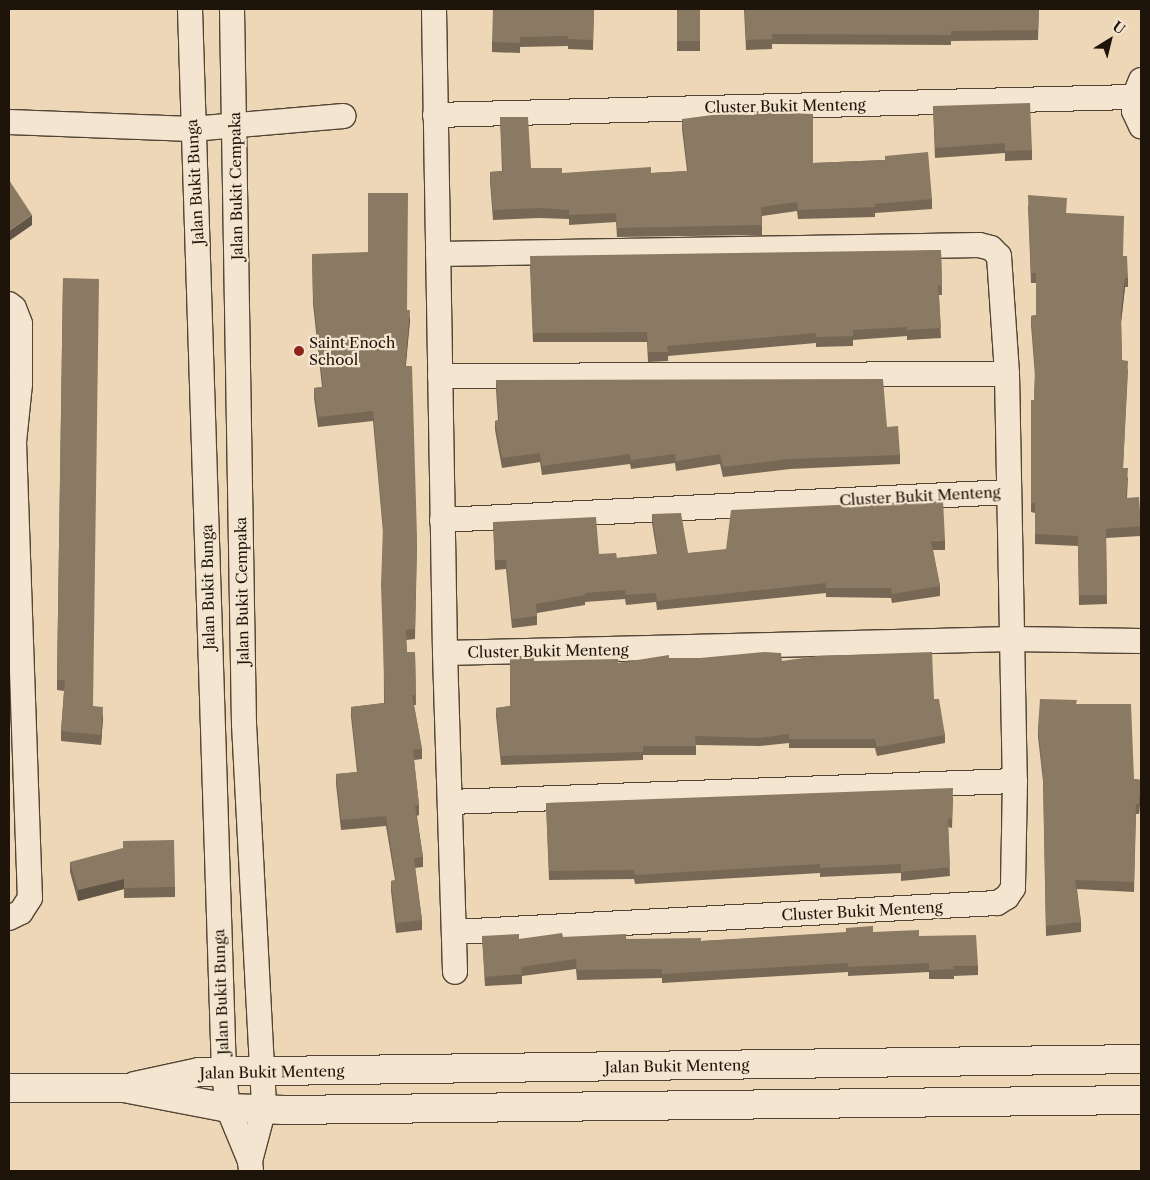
<!DOCTYPE html>
<html>
<head>
<meta charset="utf-8">
<style>
  body { margin:0 }
  #map { position:relative; width:1150px; height:1180px; overflow:hidden; background:#edd7b7; font-family:"Libre Caslon Text",serif }
  div>[style] { position:absolute }
  [style*='--x'] { left:calc(var(--x)*1px); top:calc(var(--y)*1px); width:calc(var(--w)*1px); rotate:calc(var(--a)*1deg) }
  .roads { filter:drop-shadow(1px 0 #524534) drop-shadow(-1px 0 #524534) drop-shadow(0 1px #524534) drop-shadow(0 -1px #524534) }
  .street>* { height:24px; margin:-12px; padding:0 12px; transform-origin:12px; border-radius:12px; background:#f3e5d0 }
  .secondary>* { height:28px; margin:-14px; padding:0 14px; transform-origin:14px; border-radius:14px; background:#f3e5d0 }
  .wall>* { inset:0; background:#776855; transform-origin:0 0 }
  .shaded-wall>* { inset:0; background:#615545 }
  .building>* { inset:0; background:#8a7963; transform-origin:0 0 }
  .dots>* { width:14px; height:14px; translate:-50% -50%; box-sizing:border-box; border:2px solid #f3e5d0; border-radius:50% }
  span { translate:-50% -50%; white-space:nowrap; text-align:center; line-height:1.15; -webkit-text-stroke:4.5px #f3e5d0; paint-order:stroke }
  .street-label { font-size:15px; color:#1f1409 }
  .poi-label { font-size:15px; color:#1f1409 }
  .left { translate:0 -50%; text-align:left }
  .frame { position:absolute; inset:0; border:10px solid #1f1409; pointer-events:none }
  .north { position:absolute; left:1085px; top:15px; width:50px; height:50px; -webkit-text-stroke:4px #f3e5d0; paint-order:stroke; rotate:36deg; font-size:14px; font-weight:700; line-height:20px; text-align:center; color:#1f1409 }
  .north::after { content:''; display:block; margin:auto; width:18px; height:22px; background:#1f1409; clip-path:polygon(50% 0,100% 100%,50% 72%,0 100%) }
</style>
</head>
<body>
<div id="map">
  <div class="roads">
    <div class="street">
      <div style="--x:190;--y:9;--w:1064;--a:88.17"></div>
      <div style="--x:224;--y:1072;--w:36;--a:84"></div>
      <div style="--x:228;--y:1108;--w:57;--a:67.5"></div>
      <div style="--x:232;--y:9;--w:715;--a:89.04"></div>
      <div style="--x:244;--y:724;--w:385;--a:87"></div>
      <div style="--x:264;--y:1108;--w:55;--a:104.8"></div>
      <div style="--x:250;--y:1161;--w:10;--a:84"></div>
      <div style="--x:434;--y:9;--w:644;--a:89.02"></div>
      <div style="--x:445;--y:653;--w:319;--a:88.2"></div>
      <div style="--x:1141;--y:80;--w:18;--a:112"></div>
      <div style="--x:1134;--y:97;--w:14;--a:90"></div>
      <div style="--x:1134;--y:111;--w:17;--a:65"></div>
      <div style="--x:435;--y:115;--w:699;--a:-1.48"></div>
      <div style="--x:9;--y:122;--w:183;--a:2.2"></div>
      <div style="--x:192;--y:129;--w:152;--a:-4.9"></div>
      <div style="--x:438;--y:254;--w:541;--a:-0.95"></div>
      <div style="--x:979;--y:245;--w:12;--a:14"></div>
      <div style="--x:991;--y:248;--w:11;--a:45"></div>
      <div style="--x:999;--y:256;--w:118;--a:86.1"></div>
      <div style="--x:1007;--y:374;--w:407;--a:88.9"></div>
      <div style="--x:1015;--y:781;--w:107;--a:91.1"></div>
      <div style="--x:1013;--y:888;--w:11;--a:124"></div>
      <div style="--x:1007;--y:897;--w:12;--a:149"></div>
      <div style="--x:997;--y:903;--w:543;--a:176.94"></div>
      <div style="--x:9;--y:304;--w:6;--a:39"></div>
      <div style="--x:14;--y:308;--w:17;--a:69"></div>
      <div style="--x:20;--y:324;--w:60;--a:90"></div>
      <div style="--x:20;--y:384;--w:58;--a:95.9"></div>
      <div style="--x:440;--y:376;--w:567;--a:-0.2"></div>
      <div style="--x:9;--y:440;--w:5;--a:22"></div>
      <div style="--x:14;--y:442;--w:456;--a:88"></div>
      <div style="--x:30;--y:898;--w:17;--a:123"></div>
      <div style="--x:21;--y:912;--w:13;--a:153"></div>
      <div style="--x:442;--y:520;--w:567;--a:-2.83"></div>
      <div style="--x:445;--y:653;--w:567;--a:-1.41"></div>
      <div style="--x:1012;--y:639;--w:129;--a:0.9"></div>
      <div style="--x:450;--y:802;--w:565;--a:-2.13"></div>
    </div>
    <div class="secondary">
      <div style="--x:135;--y:1086;--w:66;--a:-12.3"></div>
      <div style="--x:199;--y:1072;--w:942;--a:-0.79"></div>
      <div style="--x:9;--y:1088;--w:115;--a:0"></div>
      <div style="--x:124;--y:1088;--w:106;--a:10.9"></div>
      <div style="--x:228;--y:1108;--w:56;--a:2"></div>
      <div style="--x:284;--y:1110;--w:857;--a:-0.67"></div>
    </div>
  </div>
  <div class="wall">
    <div style="clip-path:polygon(594px 9px,593px 50px,568px 49px,568px 46px,520px 47px,520px 53px,492px 52px,492px 42px)"></div>
    <div style="left:677px;top:9px;width:23px;height:42px"></div>
    <div style="clip-path:polygon(744px 9px,1039px 9px,1038px 40px,951px 41px,951px 45px,772px 44px,772px 49px,746px 50px)"></div>
    <div style="clip-path:polygon(933px 106px,1032px 150px,1032px 160px,1005px 161px,1005px 153px,935px 158px)"></div>
    <div style="clip-path:polygon(500px 117px,531px 168px,562px 173px,651px 173px,687px 171px,682px 129px,682px 119px,813px 163px,885px 160px,885px 156px,932px 199px,932px 209px,875px 213px,875px 217px,798px 219px,797px 211px,762px 216px,762px 235px,617px 237px,616px 222px,569px 225px,569px 219px,539px 218px,493px 220px,490px 182px,490px 172px,502px 171px)"></div>
    <div style="clip-path:polygon(1028px 205px,1067px 213px,1123px 256px,1128px 278px,1128px 287px,1125px 287px,1121px 322px,1122px 360px,1128px 370px,1123px 468px,1128px 478px,1127px 498px,1141px 522px,1141px 536px,1106px 538px,1107px 604px,1079px 605px,1078px 546px,1035px 544px,1035px 513px,1031px 512px,1031px 400px,1034px 400px,1035px 376px,1031px 325px,1031px 316px,1036px 315px,1036px 283px,1031px 283px)"></div>
    <div style="clip-path:polygon(941px 250px,942px 295px,939px 295px,941px 338px,907px 340px,907px 336px,853px 340px,853px 346px,816px 347px,816px 343px,668px 356px,668px 361px,648px 362px,647px 342px,533px 342px,530px 266px)"></div>
    <div style="clip-path:polygon(312px 254px,407px 310px,410px 320px,405px 366px,417px 547px,415px 639px,406px 640px,407px 652px,415px 652px,416px 705px,414px 705px,422px 749px,422px 759px,414px 760px,419px 805px,419px 815px,417px 816px,423px 857px,423px 867px,415px 868px,422px 920px,422px 930px,396px 933px,391px 891px,391px 881px,395px 880px,386px 826px,341px 830px,336px 784px,336px 774px,357px 772px,351px 717px,351px 707px,384px 703px,383px 532px,373px 421px,318px 427px,314px 398px,314px 388px,322px 387px,313px 304px)"></div>
    <div style="clip-path:polygon(63px 278px,93px 706px,103px 717px,101px 745px,61px 741px,61px 731px,64px 691px,57px 690px,57px 680px)"></div>
    <div style="clip-path:polygon(496px 380px,887px 427px,900px 455px,900px 464px,790px 469px,723px 477px,720px 464px,676px 471px,675px 463px,631px 469px,630px 464px,542px 475px,540px 462px,502px 468px,495px 430px,495px 421px,498px 420px,496px 390px)"></div>
    <div style="clip-path:polygon(652px 514px,688px 553px,945px 540px,945px 550px,933px 550px,940px 586px,940px 596px,892px 603px,891px 598px,826px 597px,826px 593px,657px 610px,656px 602px,626px 605px,625px 599px,585px 602px,585px 605px,537px 613px,537px 625px,512px 628px,506px 569px,495px 570px,493px 522px,599px 554px,617px 558px,657px 554px,652px 523px)"></div>
    <div style="clip-path:polygon(669px 658px,782px 661px,934px 699px,945px 735px,945px 743px,877px 756px,875px 748px,789px 748px,789px 743px,760px 746px,696px 745px,696px 755px,643px 755px,643px 760px,501px 765px,496px 716px,496px 708px,510px 706px,534px 661px,618px 663px)"></div>
    <div style="clip-path:polygon(1076px 704px,1134px 779px,1141px 780px,1139px 814px,1136px 814px,1134px 892px,1077px 889px,1081px 922px,1081px 932px,1046px 936px,1043px 781px,1038px 737px,1038px 727px)"></div>
    <div style="clip-path:polygon(953px 797px,952px 828px,948px 827px,950px 876px,901px 881px,901px 873px,820px 877px,820px 873px,635px 884px,634px 879px,549px 880px,546px 803px)"></div>
    <div style="clip-path:polygon(70px 862px,175px 887px,175px 897px,124px 898px,124px 889px,78px 901px,70px 872px)"></div>
    <div style="clip-path:polygon(873px 932px,919px 936px,978px 966px,978px 975px,954px 976px,954px 979px,929px 979px,929px 972px,848px 976px,848px 972px,662px 983px,662px 978px,577px 980px,576px 969px,522px 976px,522px 984px,485px 986px,482px 936px,519px 939px,563px 937px,701px 941px)"></div>
  </div>
  <div class="shaded-wall">
    <div style="clip-path:polygon(32px 215px,32px 225px,9px 241px,9px 231px)"></div>
    <div style="clip-path:polygon(1125px 278px,1125px 287px,1121px 323px,1121px 314px)"></div>
    <div style="clip-path:polygon(410px 310px,410px 320px,405px 376px,405px 366px)"></div>
    <div style="clip-path:polygon(103px 707px,103px 717px,101px 745px,101px 735px)"></div>
    <div style="clip-path:polygon(1141px 780px,1141px 790px,1139px 814px,1139px 804px)"></div>
    <div style="clip-path:polygon(124px 879px,124px 889px,78px 901px,78px 890px)"></div>
  </div>
  <div class="building">
    <div style="clip-path:polygon(493px 9px,594px 9px,593px 40px,568px 39px,568px 36px,520px 37px,520px 43px,492px 42px)"></div>
    <div style="left:677px;top:9px;width:23px;height:32px"></div>
    <div style="clip-path:polygon(745px 9px,1039px 9px,1038px 30px,951px 31px,951px 35px,772px 34px,772px 39px,746px 40px)"></div>
    <div style="clip-path:polygon(1030px 103px,1032px 150px,1005px 151px,1005px 143px,935px 148px,933px 106px)"></div>
    <div style="clip-path:polygon(754px 111px,813px 114px,813px 163px,885px 160px,885px 156px,928px 152px,932px 199px,875px 204px,875px 207px,798px 210px,797px 202px,761px 207px,762px 225px,617px 228px,616px 213px,569px 215px,569px 210px,539px 208px,493px 210px,490px 172px,503px 171px,500px 117px,528px 117px,531px 168px,562px 168px,562px 173px,651px 167px,651px 173px,688px 171px,682px 119px,720px 114px,754px 115px)"></div>
    <div style="clip-path:polygon(9px 180px,32px 215px,9px 231px)"></div>
    <div style="clip-path:polygon(368px 193px,408px 193px,407px 310px,410px 310px,405px 366px,412px 366px,417px 537px,415px 629px,406px 630px,407px 652px,415px 652px,416px 695px,412px 695px,422px 749px,413px 750px,419px 805px,415px 806px,423px 857px,414px 858px,422px 920px,396px 923px,391px 881px,396px 880px,386px 816px,341px 820px,336px 774px,358px 772px,351px 707px,385px 703px,381px 585px,383px 526px,373px 411px,318px 417px,314px 388px,323px 387px,313px 294px,312px 254px,368px 252px)"></div>
    <div style="clip-path:polygon(1028px 195px,1067px 198px,1066px 213px,1124px 216px,1123px 256px,1127px 256px,1128px 278px,1125px 278px,1121px 314px,1122px 360px,1128px 361px,1123px 468px,1128px 468px,1126px 498px,1139px 497px,1141px 526px,1106px 529px,1107px 595px,1079px 595px,1078px 536px,1035px 534px,1035px 503px,1031px 503px,1031px 400px,1034px 400px,1035px 369px,1031px 316px,1036px 315px,1036px 273px,1031px 273px)"></div>
    <div style="clip-path:polygon(941px 250px,942px 285px,938px 285px,941px 328px,907px 330px,907px 327px,853px 330px,853px 336px,816px 337px,816px 333px,667px 346px,668px 352px,648px 352px,647px 332px,533px 333px,530px 256px)"></div>
    <div style="clip-path:polygon(63px 278px,99px 279px,93px 706px,103px 707px,101px 735px,61px 731px,65px 680px,57px 680px)"></div>
    <div style="clip-path:polygon(883px 379px,887px 427px,898px 426px,900px 455px,790px 459px,723px 467px,720px 454px,676px 461px,675px 454px,631px 460px,630px 454px,542px 466px,540px 453px,502px 458px,495px 421px,499px 420px,496px 380px)"></div>
    <div style="clip-path:polygon(943px 500px,945px 540px,931px 541px,940px 586px,892px 594px,891px 588px,826px 588px,826px 583px,657px 601px,656px 593px,626px 595px,625px 590px,585px 593px,585px 595px,536px 604px,537px 616px,512px 619px,506px 560px,495px 560px,493px 522px,596px 517px,599px 554px,616px 553px,617px 558px,658px 554px,652px 514px,681px 513px,688px 553px,726px 549px,731px 510px)"></div>
    <div style="clip-path:polygon(764px 652px,781px 653px,782px 661px,818px 656px,932px 652px,934px 699px,939px 699px,945px 735px,877px 747px,875px 739px,789px 739px,789px 734px,760px 738px,695px 736px,696px 746px,643px 746px,643px 752px,501px 756px,496px 708px,510px 706px,510px 656px,534px 656px,534px 661px,618px 659px,618px 663px,669px 655px,669px 658px,700px 658px)"></div>
    <div style="clip-path:polygon(1040px 699px,1077px 700px,1076px 704px,1131px 704px,1134px 779px,1141px 780px,1139px 804px,1136px 804px,1134px 882px,1075px 880px,1081px 922px,1046px 926px,1043px 772px,1038px 727px)"></div>
    <div style="clip-path:polygon(953px 788px,952px 819px,948px 818px,950px 867px,901px 872px,901px 864px,820px 868px,820px 864px,635px 875px,634px 870px,549px 871px,546px 803px)"></div>
    <div style="clip-path:polygon(174px 840px,175px 887px,124px 888px,124px 879px,78px 890px,70px 862px,123px 848px,123px 841px)"></div>
    <div style="clip-path:polygon(873px 926px,873px 932px,919px 930px,919px 936px,976px 935px,978px 966px,953px 966px,954px 969px,929px 970px,929px 963px,848px 967px,848px 963px,662px 974px,662px 969px,577px 970px,576px 959px,521px 967px,522px 974px,485px 977px,482px 936px,519px 934px,519px 939px,562px 933px,563px 937px,626px 934px,626px 939px,701px 938px,701px 941px,846px 932px,846px 928px)"></div>
  </div>
  <div class="dots">
    <div style="left:299px;top:351px;background:#8f2418"></div>
  </div>
  <div class="street-label">
    <span style="left:785px;top:106px;rotate:-1deg">Cluster Bukit Menteng</span>
    <span style="left:195px;top:182px;rotate:-93deg">Jalan Bukit Bunga</span>
    <span style="left:236px;top:186px;rotate:-91deg">Jalan Bukit Cempaka</span>
    <span style="left:920px;top:496px;rotate:-3deg">Cluster Bukit Menteng</span>
    <span style="left:208px;top:587px;rotate:-91deg">Jalan Bukit Bunga</span>
    <span style="left:242px;top:591px;rotate:-91deg">Jalan Bukit Cempaka</span>
    <span style="left:548px;top:651px;rotate:-1deg">Cluster Bukit Menteng</span>
    <span style="left:862px;top:911px;rotate:-3deg">Cluster Bukit Menteng</span>
    <span style="left:221px;top:992px;rotate:-92deg">Jalan Bukit Bunga</span>
    <span style="left:677px;top:1066px;rotate:-1deg">Jalan Bukit Menteng</span>
    <span style="left:272px;top:1072px;rotate:-1deg">Jalan Bukit Menteng</span>
  </div>
  <div class="poi-label">
    <span class="left" style="left:309px;top:351px">Saint Enoch<br>School</span>
  </div>
  <div class="frame"></div>
  <div class="north">U</div>
</div>
</body>
</html>
